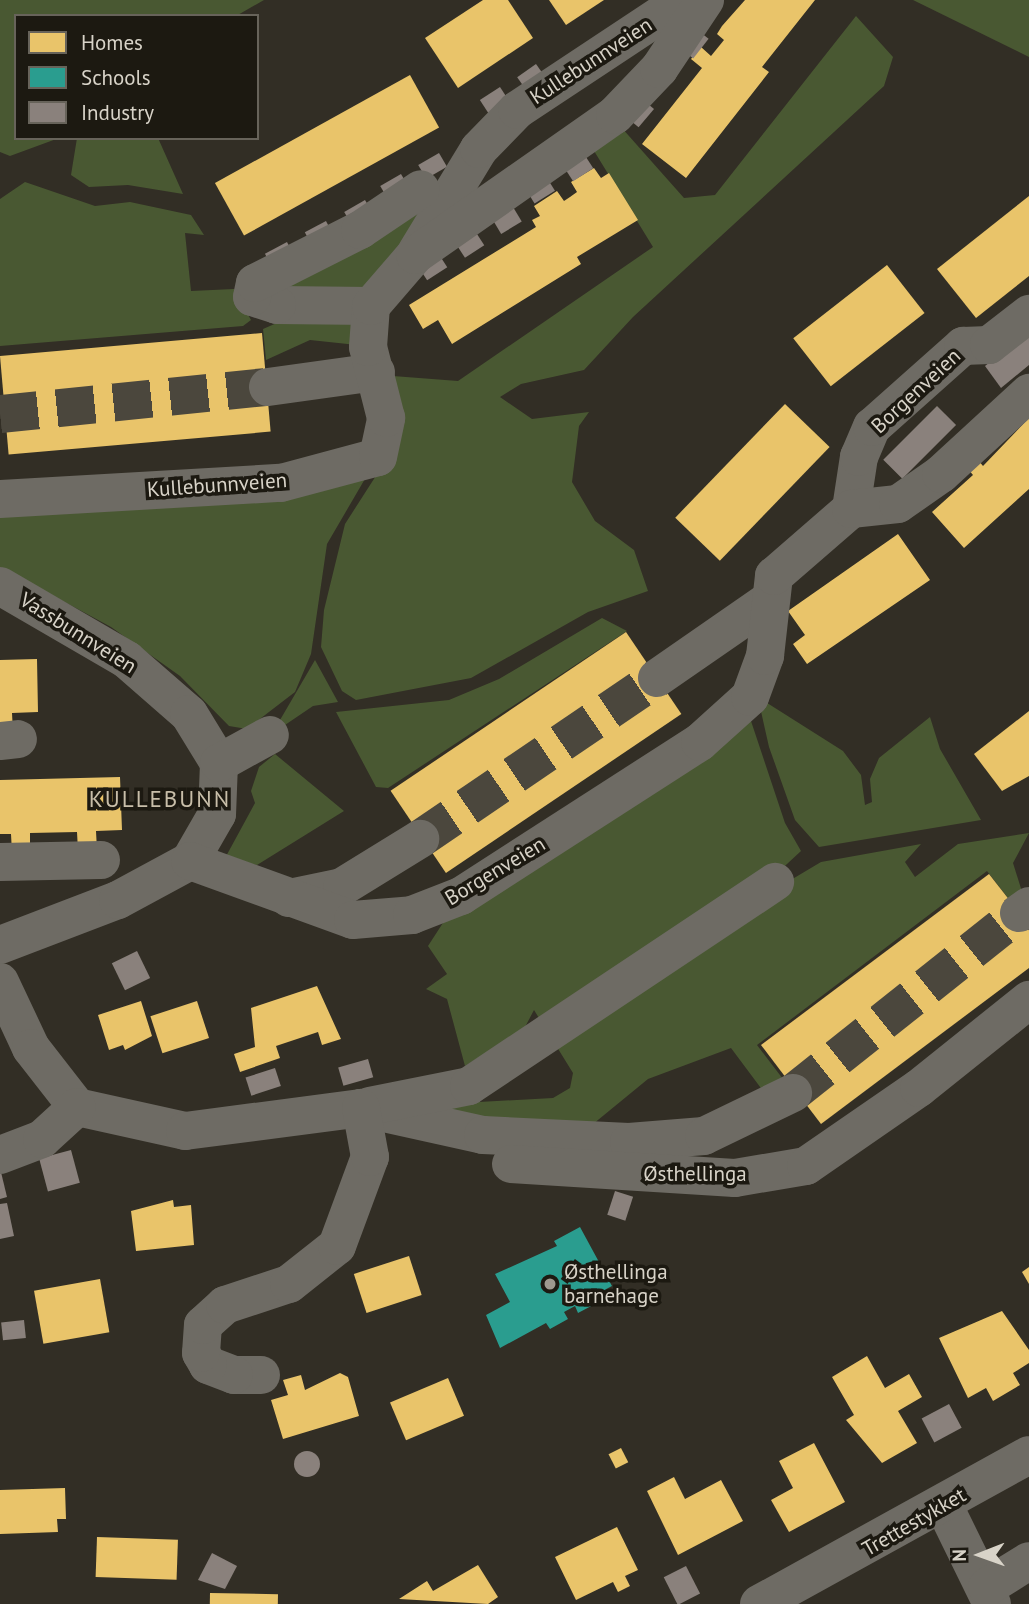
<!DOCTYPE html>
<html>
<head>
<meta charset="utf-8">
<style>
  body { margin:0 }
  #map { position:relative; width:1029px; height:1604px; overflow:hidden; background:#322e25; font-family:"PT Sans",sans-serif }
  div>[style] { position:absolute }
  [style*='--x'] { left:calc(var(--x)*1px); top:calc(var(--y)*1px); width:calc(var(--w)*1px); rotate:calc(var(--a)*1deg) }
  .green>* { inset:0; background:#495832 }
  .homes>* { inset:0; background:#e9c46a; transform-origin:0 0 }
  .schools>* { inset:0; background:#2a9d8f }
  .industry>* { inset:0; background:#8a817c; transform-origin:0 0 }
  .round { border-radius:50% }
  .minor-tunnel>* { height:38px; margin-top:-19px; transform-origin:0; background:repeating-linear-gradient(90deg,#4b473d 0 38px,transparent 0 57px) }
  .minor>* { height:38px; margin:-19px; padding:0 19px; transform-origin:19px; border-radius:19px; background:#6e6b64 }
  .dots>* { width:19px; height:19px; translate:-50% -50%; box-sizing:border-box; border:4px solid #1c1911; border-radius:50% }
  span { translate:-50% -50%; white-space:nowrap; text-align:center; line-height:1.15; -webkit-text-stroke:7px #1c1911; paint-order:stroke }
  .street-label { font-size:21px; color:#d8d3c8 }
  .poi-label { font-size:21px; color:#d8d3c8 }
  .left { translate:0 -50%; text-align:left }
  .neighbourhood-label { font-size:23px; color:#c8bea9; letter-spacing:2px }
  .legend { position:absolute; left:14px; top:14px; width:245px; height:126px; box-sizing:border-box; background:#1c1911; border:2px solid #67635a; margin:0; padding:9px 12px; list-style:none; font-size:21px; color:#d8d3c8 }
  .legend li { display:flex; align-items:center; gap:14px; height:35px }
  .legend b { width:35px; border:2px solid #67635a }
  .north { position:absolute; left:945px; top:1520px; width:70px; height:70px; -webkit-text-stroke:5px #1c1911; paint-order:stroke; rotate:269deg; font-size:19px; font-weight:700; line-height:28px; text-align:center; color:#d8d3c8 }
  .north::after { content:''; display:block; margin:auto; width:24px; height:32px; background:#d8d3c8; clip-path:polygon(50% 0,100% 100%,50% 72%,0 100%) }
</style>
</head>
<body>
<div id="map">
  <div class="green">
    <div style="clip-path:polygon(0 0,264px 0,236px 16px,16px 16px,16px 138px,59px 138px,10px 156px,0 152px)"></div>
    <div style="clip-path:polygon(913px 0,1029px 0,1029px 57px)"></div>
    <div style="clip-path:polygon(856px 16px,893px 57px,884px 86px,633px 317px,584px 370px,521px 384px,500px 397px,532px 419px,589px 412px,579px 426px,572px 482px,595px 521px,634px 550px,648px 591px,588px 612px,471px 678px,356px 700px,342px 691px,321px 647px,324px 610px,345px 524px,388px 457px,393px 376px,458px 381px,653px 247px,591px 146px,621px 127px,684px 198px,715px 195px)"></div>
    <div style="clip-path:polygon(77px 138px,158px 138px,183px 194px,128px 185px,89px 187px,71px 175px)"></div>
    <div style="clip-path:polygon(25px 182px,95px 206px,130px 202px,191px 215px,204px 235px,185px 233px,191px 291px,234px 289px,251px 320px,243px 326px,0 346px,0 199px)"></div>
    <div style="clip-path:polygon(435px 200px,374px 294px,269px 287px)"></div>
    <div style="clip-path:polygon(351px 313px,357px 345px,310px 340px,266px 360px,263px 329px,286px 319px)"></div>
    <div style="clip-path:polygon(369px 472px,327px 544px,311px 654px,295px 692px,247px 729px,229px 726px,180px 676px,111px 627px,0 567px,0 511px)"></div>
    <div style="clip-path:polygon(602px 618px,627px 631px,388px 788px,376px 787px,336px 712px,449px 700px,499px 679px)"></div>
    <div style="clip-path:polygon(315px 660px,338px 702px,313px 706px,285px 725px,280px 720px)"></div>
    <div style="clip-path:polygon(764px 701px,843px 751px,861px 775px,865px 805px,872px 802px,870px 779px,879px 758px,930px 717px,940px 749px,981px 820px,819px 847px,795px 820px,769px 747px,760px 707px)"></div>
    <div style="clip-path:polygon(749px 715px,785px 823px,801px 851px,773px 877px,779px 887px,821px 862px,921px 844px,905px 862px,915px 877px,958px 844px,1029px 833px,1013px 863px,1024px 898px,1012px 903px,987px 871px,757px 1045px,786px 1083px,766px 1095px,731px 1048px,648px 1079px,587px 1129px,438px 1112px,443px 1104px,553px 1098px,570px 1088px,573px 1073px,534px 1010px,524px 1029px,465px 1066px,447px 999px,426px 989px,447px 974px,428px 946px,450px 912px)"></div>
    <div style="clip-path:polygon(275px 754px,344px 811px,257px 865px,224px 860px,255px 803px,251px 791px,259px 767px)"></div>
  </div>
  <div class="homes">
    <div style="clip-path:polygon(483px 0,508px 0,533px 38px,458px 88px,425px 38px)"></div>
    <div style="clip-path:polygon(549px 0,604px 0,566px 25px)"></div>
    <div style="clip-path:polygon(745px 0,815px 0,762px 67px,769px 72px,686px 178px,642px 144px,702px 68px,691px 59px,701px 47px,711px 56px,724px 40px,717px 34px,722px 26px)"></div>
    <div style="left:410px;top:75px;width:60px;height:223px;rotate:61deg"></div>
    <div style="clip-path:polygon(594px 168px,601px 178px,609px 173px,638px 220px,577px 257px,581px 264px,452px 344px,438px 320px,423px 329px,409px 305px,536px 227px,532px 220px,540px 216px,534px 206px,557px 191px,564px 201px,570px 197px,577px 192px,571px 182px)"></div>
    <div style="clip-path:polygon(1029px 196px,1029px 276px,976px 318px,937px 269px)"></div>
    <div style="left:887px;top:265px;width:61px;height:119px;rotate:52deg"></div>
    <div style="left:262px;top:333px;width:99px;height:263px;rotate:85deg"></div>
    <div style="left:785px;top:404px;width:62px;height:158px;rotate:44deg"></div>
    <div style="clip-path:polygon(1029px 418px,1029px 489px,964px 548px,932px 512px,973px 475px,968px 469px,978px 460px,983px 466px)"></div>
    <div style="clip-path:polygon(898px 534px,930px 580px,807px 664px,793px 644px,805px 635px,788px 611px)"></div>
    <div style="left:626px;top:632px;width:99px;height:284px;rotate:56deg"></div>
    <div style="clip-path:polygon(37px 659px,38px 712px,12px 713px,13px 732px,0 732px,0 660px)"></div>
    <div style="clip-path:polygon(1029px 711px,1029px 776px,1002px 791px,974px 754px)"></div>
    <div style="clip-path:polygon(120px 777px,122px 830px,96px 831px,97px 850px,78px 851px,77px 832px,30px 833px,30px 852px,12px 853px,11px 834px,0 834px,0 780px)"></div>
    <div style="clip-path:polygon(989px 874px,1029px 925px,1029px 968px,821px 1124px,761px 1045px)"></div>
    <div style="clip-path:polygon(317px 986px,341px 1039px,322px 1045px,318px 1032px,276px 1046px,280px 1058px,240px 1072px,234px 1054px,255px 1047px,251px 1008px)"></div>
    <div style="clip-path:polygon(141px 1001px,152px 1036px,125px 1050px,123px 1045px,109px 1050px,98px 1015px)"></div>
    <div style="left:197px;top:1001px;width:39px;height:49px;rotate:72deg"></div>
    <div style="clip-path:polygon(173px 1200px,174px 1207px,191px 1205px,194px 1245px,136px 1251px,131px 1211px)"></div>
    <div style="left:409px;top:1256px;width:41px;height:58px;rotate:72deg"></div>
    <div style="clip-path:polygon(1029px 1267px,1029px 1284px,1022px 1272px)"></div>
    <div style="left:100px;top:1279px;width:54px;height:67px;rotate:80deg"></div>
    <div style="clip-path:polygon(1002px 1311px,1029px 1350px,1029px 1363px,1013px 1373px,1020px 1385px,993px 1401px,986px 1388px,968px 1398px,939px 1338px)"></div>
    <div style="clip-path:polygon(867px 1356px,885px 1388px,909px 1374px,922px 1397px,898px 1411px,917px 1443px,882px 1463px,846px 1420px,854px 1415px,832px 1377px)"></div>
    <div style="clip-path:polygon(340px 1373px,348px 1377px,359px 1416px,283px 1439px,271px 1400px,288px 1395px,283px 1380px,301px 1375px,305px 1390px)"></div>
    <div style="left:448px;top:1378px;width:41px;height:63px;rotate:67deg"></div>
    <div style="clip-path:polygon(814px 1443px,845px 1502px,789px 1532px,771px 1500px,793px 1488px,779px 1461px)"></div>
    <div style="left:621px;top:1448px;width:16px;height:14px;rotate:63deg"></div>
    <div style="clip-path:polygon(674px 1477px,685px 1499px,721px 1480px,743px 1521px,678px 1555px,647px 1491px)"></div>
    <div style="clip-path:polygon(65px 1488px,66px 1519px,57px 1519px,58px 1532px,0 1534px,0 1490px)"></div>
    <div style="clip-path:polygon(617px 1527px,638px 1570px,625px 1576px,630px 1586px,618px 1592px,613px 1582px,576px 1600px,555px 1557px)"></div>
    <div style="left:97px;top:1537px;width:81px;height:40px;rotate:2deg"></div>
    <div style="clip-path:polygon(478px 1565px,498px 1597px,488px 1604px,399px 1599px,427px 1581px,433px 1591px)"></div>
    <div style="left:210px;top:1593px;width:68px;height:11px;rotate:1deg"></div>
  </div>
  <div class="schools">
    <div style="clip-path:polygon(580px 1227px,612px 1286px,593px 1296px,597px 1303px,578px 1313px,575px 1306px,564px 1312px,568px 1319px,550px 1329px,546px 1323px,500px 1348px,486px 1315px,510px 1302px,495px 1274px,557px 1246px,554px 1241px)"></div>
  </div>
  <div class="industry">
    <div style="left:696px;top:29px;width:16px;height:25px;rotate:38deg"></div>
    <div style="left:536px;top:64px;width:16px;height:23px;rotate:55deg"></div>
    <div style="left:500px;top:87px;width:17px;height:24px;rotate:57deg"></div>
    <div style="left:641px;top:98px;width:17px;height:24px;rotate:40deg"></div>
    <div style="left:439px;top:153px;width:16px;height:24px;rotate:60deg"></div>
    <div style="left:584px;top:154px;width:17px;height:24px;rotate:57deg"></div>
    <div style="left:401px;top:174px;width:16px;height:24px;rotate:60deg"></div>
    <div style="left:547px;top:178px;width:15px;height:24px;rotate:58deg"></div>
    <div style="left:365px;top:200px;width:16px;height:24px;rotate:60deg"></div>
    <div style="left:513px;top:207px;width:17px;height:24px;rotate:59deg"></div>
    <div style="left:326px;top:221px;width:17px;height:24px;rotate:62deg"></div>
    <div style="left:475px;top:231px;width:17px;height:23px;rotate:57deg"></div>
    <div style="left:287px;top:242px;width:17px;height:25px;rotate:62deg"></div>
    <div style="left:438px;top:253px;width:17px;height:24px;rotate:57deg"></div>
    <div style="clip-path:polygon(1029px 331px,1029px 365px,1001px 388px,985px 366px)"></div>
    <div style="left:937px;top:406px;width:27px;height:76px;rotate:45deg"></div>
    <div style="left:137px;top:951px;width:30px;height:28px;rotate:64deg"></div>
    <div style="left:368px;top:1059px;width:19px;height:31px;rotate:74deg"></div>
    <div style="left:275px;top:1068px;width:19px;height:31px;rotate:72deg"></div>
    <div style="left:71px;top:1150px;width:34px;height:33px;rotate:75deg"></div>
    <div style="clip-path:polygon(0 1168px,7px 1197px,0 1199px)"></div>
    <div style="left:615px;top:1191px;width:19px;height:25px;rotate:18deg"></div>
    <div style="clip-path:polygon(7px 1203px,14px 1236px,0 1239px,0 1204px)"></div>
    <div style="left:24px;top:1320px;width:18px;height:23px;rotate:84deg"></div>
    <div style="left:949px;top:1404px;width:27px;height:31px;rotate:62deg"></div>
    <div class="round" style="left:294px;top:1451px;width:26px;height:26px"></div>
    <div style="clip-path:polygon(212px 1553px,237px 1566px,225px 1589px,198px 1580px)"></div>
    <div style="left:686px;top:1566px;width:31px;height:25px;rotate:63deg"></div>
  </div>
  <div class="minor-tunnel">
    <div style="--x:0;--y:414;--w:269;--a:-5.8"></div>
    <div style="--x:420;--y:839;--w:287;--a:-34.2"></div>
    <div style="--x:793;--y:1093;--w:289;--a:-38.5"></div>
  </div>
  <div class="minor">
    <div style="--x:417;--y:251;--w:119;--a:-58.7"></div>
    <div style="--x:479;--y:149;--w:54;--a:-45.7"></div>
    <div style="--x:517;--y:110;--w:188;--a:-33.5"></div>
    <div style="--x:371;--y:306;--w:94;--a:-179.4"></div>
    <div style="--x:277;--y:305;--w:26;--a:-162"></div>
    <div style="--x:252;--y:297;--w:14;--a:-78"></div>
    <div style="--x:255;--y:283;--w:118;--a:-26.8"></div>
    <div style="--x:360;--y:230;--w:73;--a:-33.9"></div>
    <div style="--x:268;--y:387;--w:109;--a:-7.9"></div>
    <div style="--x:0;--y:499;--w:281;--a:-3.3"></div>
    <div style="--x:281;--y:483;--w:100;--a:-15"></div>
    <div style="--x:378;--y:457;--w:40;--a:-78"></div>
    <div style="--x:386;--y:418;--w:73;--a:-104.2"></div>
    <div style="--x:368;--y:347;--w:41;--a:-85.8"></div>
    <div style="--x:371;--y:306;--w:67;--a:-49.2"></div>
    <div style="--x:415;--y:255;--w:244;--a:-35"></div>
    <div style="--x:615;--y:115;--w:64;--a:-46.3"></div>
    <div style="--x:659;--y:69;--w:83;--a:-56.3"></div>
    <div style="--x:851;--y:509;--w:53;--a:-81.3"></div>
    <div style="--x:859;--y:457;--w:33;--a:-67"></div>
    <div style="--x:872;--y:427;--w:122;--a:-41.7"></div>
    <div style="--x:963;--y:346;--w:26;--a:-2"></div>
    <div style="--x:989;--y:345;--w:51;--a:-37.8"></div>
    <div style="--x:0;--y:586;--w:147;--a:30.2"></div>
    <div style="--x:127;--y:660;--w:82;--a:41.1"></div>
    <div style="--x:189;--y:714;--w:57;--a:58.5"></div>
    <div style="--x:219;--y:763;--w:51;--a:92.2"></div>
    <div style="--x:217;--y:814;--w:54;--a:119.9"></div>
    <div style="--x:657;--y:678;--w:135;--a:-34.7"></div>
    <div style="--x:0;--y:741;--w:18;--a:-6"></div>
    <div style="--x:219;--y:763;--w:58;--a:-28.8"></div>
    <div style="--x:0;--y:862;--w:101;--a:-1.1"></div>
    <div style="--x:289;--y:898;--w:54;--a:-11.7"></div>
    <div style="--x:342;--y:887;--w:92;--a:-31.6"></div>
    <div style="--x:1019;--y:913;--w:12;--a:-35"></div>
    <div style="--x:0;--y:945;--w:126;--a:-20.9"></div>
    <div style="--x:118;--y:900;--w:82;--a:-28.4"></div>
    <div style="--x:190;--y:861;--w:173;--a:19.9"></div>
    <div style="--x:353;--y:920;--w:59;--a:-4.8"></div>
    <div style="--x:412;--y:915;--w:53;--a:-21.2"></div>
    <div style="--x:461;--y:896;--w:284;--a:-32.8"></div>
    <div style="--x:700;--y:742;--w:67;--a:-42"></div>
    <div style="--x:750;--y:697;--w:44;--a:-69.9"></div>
    <div style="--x:765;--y:656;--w:81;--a:-83.6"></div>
    <div style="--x:774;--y:576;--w:102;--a:-41"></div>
    <div style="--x:851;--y:509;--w:47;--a:-6.1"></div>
    <div style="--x:898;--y:504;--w:52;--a:-34.9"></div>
    <div style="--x:941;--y:474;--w:120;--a:-42.6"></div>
    <div style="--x:0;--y:982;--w:73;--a:64.8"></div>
    <div style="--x:31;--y:1048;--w:75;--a:52.1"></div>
    <div style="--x:77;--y:1107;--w:111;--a:12.5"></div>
    <div style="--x:185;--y:1131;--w:177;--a:-7.4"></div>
    <div style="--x:361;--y:1108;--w:125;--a:12.5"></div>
    <div style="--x:483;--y:1135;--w:146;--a:2.7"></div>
    <div style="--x:629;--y:1142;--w:75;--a:-4.6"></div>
    <div style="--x:704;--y:1136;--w:99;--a:-25.8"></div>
    <div style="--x:370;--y:1106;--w:101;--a:-11.4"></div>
    <div style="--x:469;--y:1086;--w:368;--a:-33.7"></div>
    <div style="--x:0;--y:1155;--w:45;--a:-20.9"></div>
    <div style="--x:42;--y:1139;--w:47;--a:-42.4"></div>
    <div style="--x:511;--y:1164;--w:224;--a:3.6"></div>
    <div style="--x:735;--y:1178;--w:72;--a:-9.6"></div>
    <div style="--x:806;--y:1166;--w:137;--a:-34.6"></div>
    <div style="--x:919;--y:1088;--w:141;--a:-38.7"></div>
    <div style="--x:261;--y:1375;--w:27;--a:180"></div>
    <div style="--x:234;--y:1375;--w:28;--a:-159"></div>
    <div style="--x:208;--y:1365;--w:14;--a:-120"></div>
    <div style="--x:201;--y:1353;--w:28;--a:-86"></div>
    <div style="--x:203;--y:1325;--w:30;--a:-42"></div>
    <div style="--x:225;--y:1305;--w:67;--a:-18.2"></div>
    <div style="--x:289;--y:1284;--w:61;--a:-38.4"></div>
    <div style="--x:337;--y:1246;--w:95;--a:-69.7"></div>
    <div style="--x:370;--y:1157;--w:50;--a:-100.4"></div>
    <div style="--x:944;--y:1506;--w:109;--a:63.9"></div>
    <div style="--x:987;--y:1587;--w:49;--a:-31.8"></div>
    <div style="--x:759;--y:1604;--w:308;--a:-28.9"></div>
  </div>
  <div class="dots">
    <div style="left:550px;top:1284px;background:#9e998f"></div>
  </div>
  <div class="street-label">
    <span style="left:591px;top:61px;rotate:-33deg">Kullebunnveien</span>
    <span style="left:916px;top:391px;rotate:-43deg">Borgenveien</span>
    <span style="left:217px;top:485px;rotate:-4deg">Kullebunnveien</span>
    <span style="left:78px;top:633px;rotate:32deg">Vassbunnveien</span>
    <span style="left:495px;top:871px;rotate:-31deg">Borgenveien</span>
    <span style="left:695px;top:1174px">Østhellinga</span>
    <span style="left:914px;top:1522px;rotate:-30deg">Trettestykket</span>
  </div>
  <div class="poi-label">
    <span class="left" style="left:564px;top:1284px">Østhellinga<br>barnehage</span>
  </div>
  <div class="neighbourhood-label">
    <span style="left:160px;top:799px">KULLEBUNN</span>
  </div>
  <ul class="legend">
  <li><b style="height:19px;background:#e9c46a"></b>Homes</li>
  <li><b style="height:19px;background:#2a9d8f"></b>Schools</li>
  <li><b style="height:19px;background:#8a817c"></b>Industry</li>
  </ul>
  <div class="north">N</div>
</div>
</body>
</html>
